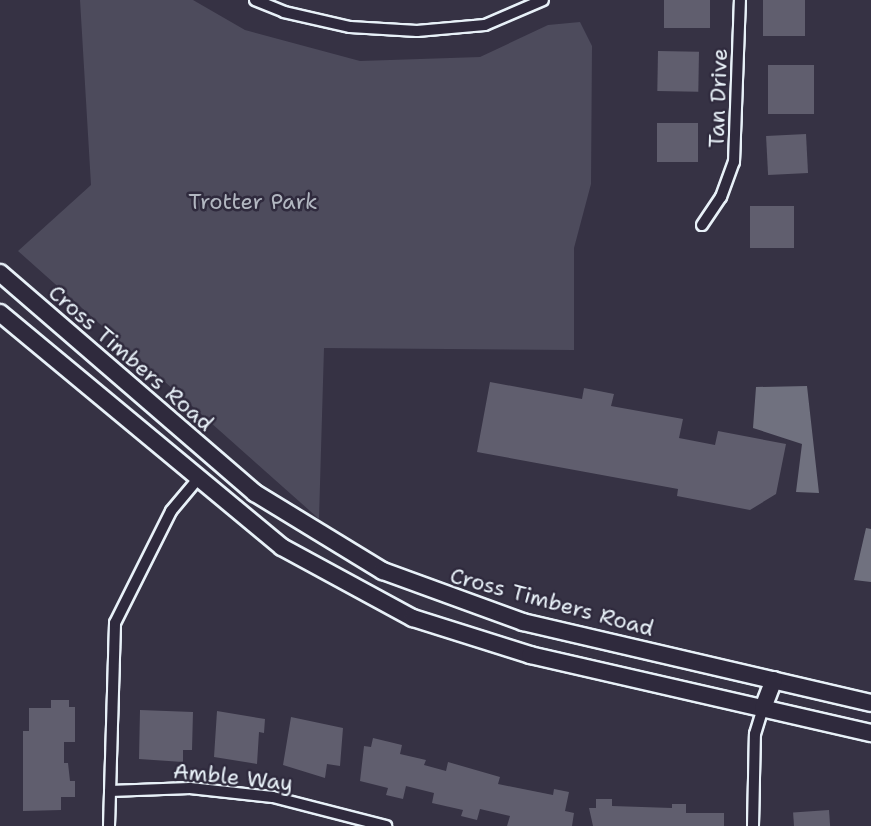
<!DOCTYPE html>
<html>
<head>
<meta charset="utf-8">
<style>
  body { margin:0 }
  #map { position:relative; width:871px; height:826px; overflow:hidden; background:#363244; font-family:"Shantell Sans",sans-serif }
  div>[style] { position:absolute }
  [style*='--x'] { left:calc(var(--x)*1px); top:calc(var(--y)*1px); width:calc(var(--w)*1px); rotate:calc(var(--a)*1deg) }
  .green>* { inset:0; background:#4d4b5c }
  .water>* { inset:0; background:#70717f }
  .building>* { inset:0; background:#605e6e; transform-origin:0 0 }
  .roads { filter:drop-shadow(2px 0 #e8f1f8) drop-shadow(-2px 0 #e8f1f8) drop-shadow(0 2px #e8f1f8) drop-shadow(0 -2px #e8f1f8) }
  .minor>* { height:10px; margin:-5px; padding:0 5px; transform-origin:5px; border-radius:5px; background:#2f2a3d }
  .primary>* { height:16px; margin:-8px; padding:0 8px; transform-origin:8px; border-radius:8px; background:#2f2a3d }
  span { translate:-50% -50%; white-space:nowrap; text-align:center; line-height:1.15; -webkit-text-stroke:5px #2f2a3d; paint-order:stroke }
  .street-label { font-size:22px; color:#e8f1f8 }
  .park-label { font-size:22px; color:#b2b7c1 }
</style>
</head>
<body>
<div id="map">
  <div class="green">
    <div style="clip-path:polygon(80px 0,193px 0,245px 30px,360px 61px,480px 57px,548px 25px,580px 22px,592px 46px,591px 184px,574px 248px,574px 350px,324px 348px,319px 519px,18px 251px,91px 185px)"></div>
  </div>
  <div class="water">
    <div style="clip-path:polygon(807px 386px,819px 493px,796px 492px,802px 444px,753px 428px,756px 387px)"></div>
    <div style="clip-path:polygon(866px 528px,871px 529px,871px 582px,854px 580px)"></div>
  </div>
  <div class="building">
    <div style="left:664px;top:0;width:46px;height:28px"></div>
    <div style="left:763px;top:0;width:42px;height:36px"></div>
    <div style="left:658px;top:51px;width:41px;height:40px;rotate:1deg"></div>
    <div style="left:768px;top:65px;width:46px;height:49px"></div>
    <div style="left:657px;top:123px;width:41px;height:39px"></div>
    <div style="left:806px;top:134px;width:39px;height:40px;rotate:87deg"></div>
    <div style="left:750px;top:206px;width:44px;height:42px"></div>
    <div style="clip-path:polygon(490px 382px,582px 399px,584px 388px,614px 394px,611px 406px,683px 419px,679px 438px,715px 445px,718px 431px,786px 444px,776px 494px,750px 510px,677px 496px,678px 489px,477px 452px)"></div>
    <div style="clip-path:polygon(51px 700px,69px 700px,69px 707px,75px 707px,75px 742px,64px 742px,64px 763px,68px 763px,70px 781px,75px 781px,75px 797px,61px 797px,61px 810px,23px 811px,23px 731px,29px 731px,29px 708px,51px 708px)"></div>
    <div style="clip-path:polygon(140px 710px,193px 712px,192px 750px,183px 750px,183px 762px,139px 759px)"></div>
    <div style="clip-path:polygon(217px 711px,265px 719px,264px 733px,259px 732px,257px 764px,214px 757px)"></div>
    <div style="clip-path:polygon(291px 717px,343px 728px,340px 766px,327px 764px,325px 778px,283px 765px)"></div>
    <div style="clip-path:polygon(373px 738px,402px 745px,400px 754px,426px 760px,424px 765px,446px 771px,448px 762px,500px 777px,498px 784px,553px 795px,554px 789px,569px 792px,565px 811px,574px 813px,572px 826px,507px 826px,510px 816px,480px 809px,477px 820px,461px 816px,463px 810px,432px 803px,434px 793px,406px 786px,403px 799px,386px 795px,388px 788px,360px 781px,364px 746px,371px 747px)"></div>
    <div style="clip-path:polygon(596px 799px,612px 799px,612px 806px,672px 808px,672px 804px,686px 804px,686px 813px,724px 813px,724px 826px,593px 826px,589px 808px,596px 808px)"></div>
    <div style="left:829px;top:810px;width:16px;height:36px;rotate:86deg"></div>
  </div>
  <div class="roads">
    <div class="minor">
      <div style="--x:255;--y:0;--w:31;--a:22"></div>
      <div style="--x:284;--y:12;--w:68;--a:12.8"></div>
      <div style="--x:350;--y:27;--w:67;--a:3.4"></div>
      <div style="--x:417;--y:31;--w:68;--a:-5"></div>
      <div style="--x:485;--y:25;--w:63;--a:-23.3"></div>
      <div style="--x:702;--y:225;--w:34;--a:-56"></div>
      <div style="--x:721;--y:197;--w:37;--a:-70"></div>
      <div style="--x:734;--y:162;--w:162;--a:-87.9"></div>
      <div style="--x:110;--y:791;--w:80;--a:-2.1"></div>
      <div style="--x:190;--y:788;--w:83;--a:6.2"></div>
      <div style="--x:273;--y:797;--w:117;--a:14.4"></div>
      <div style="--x:109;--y:826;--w:203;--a:-88.3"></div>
      <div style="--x:115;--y:623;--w:125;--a:-63.4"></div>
      <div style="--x:171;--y:511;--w:40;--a:-50"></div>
      <div style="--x:753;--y:826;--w:92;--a:-88.8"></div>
      <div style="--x:755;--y:734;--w:27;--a:-73"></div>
    </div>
    <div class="primary">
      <div style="--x:0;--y:273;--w:337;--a:40.8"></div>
      <div style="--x:255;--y:493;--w:150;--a:31.4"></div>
      <div style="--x:383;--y:571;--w:149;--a:20"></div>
      <div style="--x:523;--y:622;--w:357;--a:13.1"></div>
      <div style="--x:0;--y:313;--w:366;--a:39.7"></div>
      <div style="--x:282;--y:547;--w:149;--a:28.5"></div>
      <div style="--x:413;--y:618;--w:123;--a:17.5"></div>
      <div style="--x:530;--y:655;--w:350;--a:12.9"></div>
      <div style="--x:763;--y:708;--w:30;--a:-69"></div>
    </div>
  </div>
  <div class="street-label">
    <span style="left:718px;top:98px;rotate:-88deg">Tan Drive</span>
    <span style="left:131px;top:358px;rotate:41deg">Cross Timbers Road</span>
    <span style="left:552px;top:602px;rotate:15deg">Cross Timbers Road</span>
    <span style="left:233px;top:777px;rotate:6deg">Amble Way</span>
  </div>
  <div class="park-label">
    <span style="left:253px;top:202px">Trotter Park</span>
  </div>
</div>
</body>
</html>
